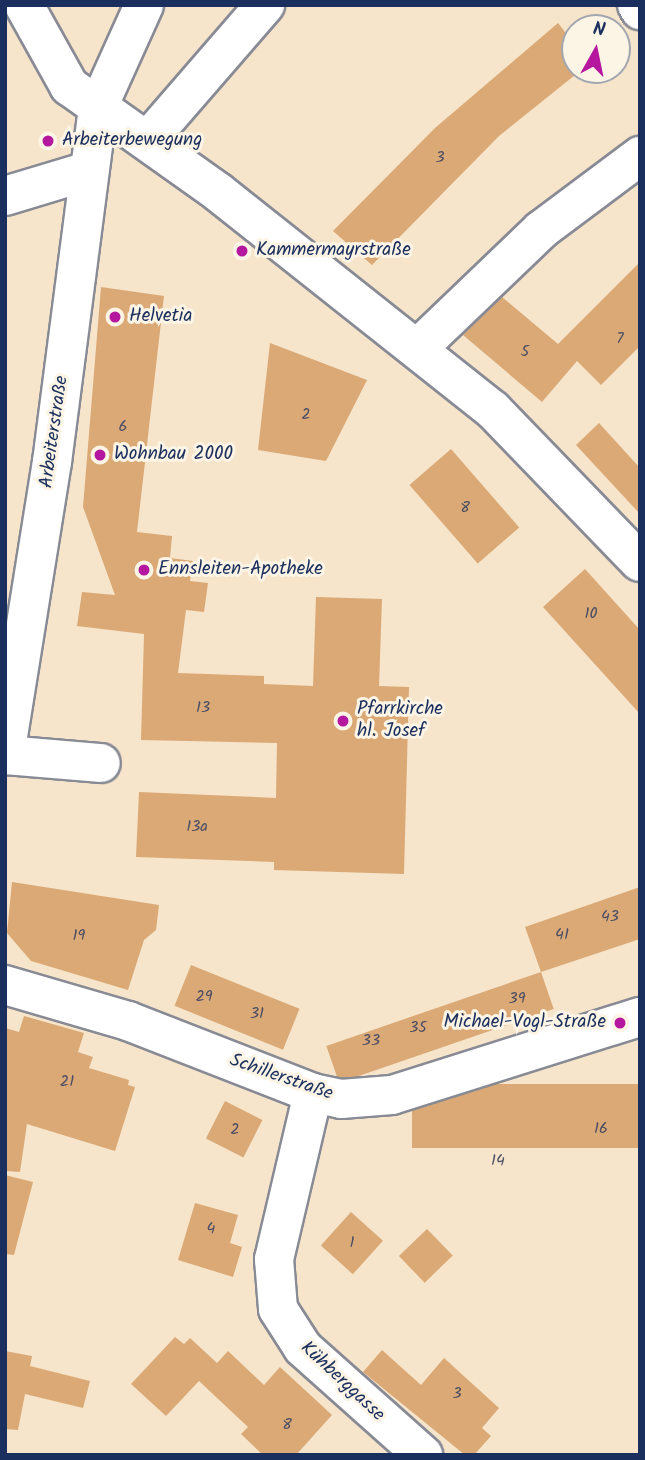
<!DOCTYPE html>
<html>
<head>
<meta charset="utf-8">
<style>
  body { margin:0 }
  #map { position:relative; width:645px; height:1460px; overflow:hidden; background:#f6e4cb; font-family:Kalam,sans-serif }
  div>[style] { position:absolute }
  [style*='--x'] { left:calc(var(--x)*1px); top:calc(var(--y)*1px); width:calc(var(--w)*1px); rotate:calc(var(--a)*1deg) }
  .building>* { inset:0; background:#dba975; transform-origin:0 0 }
  .roads { filter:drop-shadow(2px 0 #888a94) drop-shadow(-2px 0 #888a94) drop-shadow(0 2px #888a94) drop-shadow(0 -2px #888a94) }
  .minor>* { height:38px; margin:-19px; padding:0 19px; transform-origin:19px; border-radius:19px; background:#fff }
  .dots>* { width:19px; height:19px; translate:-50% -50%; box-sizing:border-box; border:4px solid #fcf5e5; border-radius:50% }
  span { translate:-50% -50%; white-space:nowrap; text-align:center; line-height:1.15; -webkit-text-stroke:6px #fcf5e5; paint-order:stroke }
  .number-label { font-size:16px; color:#4b4e64 }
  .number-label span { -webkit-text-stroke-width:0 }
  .poi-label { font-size:19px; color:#1b2f5e }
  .left { translate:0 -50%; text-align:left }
  .right { translate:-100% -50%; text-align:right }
  .street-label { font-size:19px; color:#1b2f5e }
  .frame { position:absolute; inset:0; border:7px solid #1b2f5e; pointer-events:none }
  .north { position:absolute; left:561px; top:14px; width:70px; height:70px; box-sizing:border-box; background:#fcf5e5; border:2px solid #a2a6af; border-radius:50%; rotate:9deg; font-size:19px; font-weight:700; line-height:28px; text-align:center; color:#1b2f5e }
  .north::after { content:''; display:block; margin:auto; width:24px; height:32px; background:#b5179e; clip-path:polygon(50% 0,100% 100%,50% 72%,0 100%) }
</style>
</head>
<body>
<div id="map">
  <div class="building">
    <div style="clip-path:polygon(558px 23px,575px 45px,575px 75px,499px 136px,372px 265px,333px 231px,435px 128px)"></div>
    <div style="clip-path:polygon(640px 262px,640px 346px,601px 385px,577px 361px,542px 402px,463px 335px,502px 297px,558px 344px)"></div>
    <div style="clip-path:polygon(101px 287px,164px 296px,137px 532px,172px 536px,170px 558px,193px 561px,190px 581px,208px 583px,204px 612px,186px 610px,178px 673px,264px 676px,264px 684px,313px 686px,316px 597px,382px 599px,379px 686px,409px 687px,404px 874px,274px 870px,274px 862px,136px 857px,139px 792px,276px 798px,277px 743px,141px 740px,144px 634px,77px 626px,82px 592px,115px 595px,83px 507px)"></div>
    <div style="clip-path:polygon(270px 343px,367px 380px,326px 461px,258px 450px)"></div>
    <div style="clip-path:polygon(599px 423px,640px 468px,640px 514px,576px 445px)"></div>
    <div style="left:451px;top:449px;width:104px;height:55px;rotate:49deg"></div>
    <div style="clip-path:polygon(585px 569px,640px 630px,640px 714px,543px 607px)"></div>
    <div style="clip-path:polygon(12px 882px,159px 905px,156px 930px,144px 940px,128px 990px,31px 961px,7px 933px)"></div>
    <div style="clip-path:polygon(640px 887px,640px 939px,541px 972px,525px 927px)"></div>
    <div style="left:191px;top:965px;width:117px;height:44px;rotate:22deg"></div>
    <div style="left:541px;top:972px;width:39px;height:227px;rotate:71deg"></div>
    <div style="clip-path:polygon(24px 1016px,84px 1033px,78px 1052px,93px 1057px,89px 1068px,129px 1080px,128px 1085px,135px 1087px,115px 1151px,27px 1124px,20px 1172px,5px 1171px,5px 1028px,19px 1032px)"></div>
    <div style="left:640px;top:1084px;width:64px;height:228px;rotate:90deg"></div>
    <div style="left:225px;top:1101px;width:42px;height:42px;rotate:27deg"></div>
    <div style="clip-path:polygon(5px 1175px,33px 1182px,14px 1255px,5px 1254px)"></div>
    <div style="clip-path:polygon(195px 1203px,238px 1215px,230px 1243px,242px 1247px,233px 1277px,178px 1260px)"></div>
    <div style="left:351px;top:1212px;width:43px;height:45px;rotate:42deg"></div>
    <div style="left:427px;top:1229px;width:37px;height:39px;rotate:46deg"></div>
    <div style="clip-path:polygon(175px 1337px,184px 1344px,190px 1338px,217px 1363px,228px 1351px,264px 1385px,280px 1367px,332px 1415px,296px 1455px,263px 1455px,241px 1434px,248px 1427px,199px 1381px,166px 1416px,131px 1384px)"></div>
    <div style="clip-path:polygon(382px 1350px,421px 1385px,444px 1358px,499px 1408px,482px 1428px,491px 1436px,474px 1455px,465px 1455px,363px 1372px)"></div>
    <div style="clip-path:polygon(5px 1351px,32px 1356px,30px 1366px,90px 1381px,83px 1408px,25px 1394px,18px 1430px,5px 1429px)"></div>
  </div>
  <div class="roads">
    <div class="minor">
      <div style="--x:24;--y:5;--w:93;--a:60.9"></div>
      <div style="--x:69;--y:86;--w:183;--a:35.4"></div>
      <div style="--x:218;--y:192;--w:351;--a:38.4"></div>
      <div style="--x:493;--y:410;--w:211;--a:46"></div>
      <div style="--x:637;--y:5;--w:6;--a:59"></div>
      <div style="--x:148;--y:140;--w:179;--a:-49.1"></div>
      <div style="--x:5;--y:196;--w:87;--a:-16.8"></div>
      <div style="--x:417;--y:349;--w:172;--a:-43.8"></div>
      <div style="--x:541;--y:230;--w:124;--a:-36.8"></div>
      <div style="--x:5;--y:755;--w:297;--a:-80.9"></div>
      <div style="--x:52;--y:462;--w:358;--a:-82.6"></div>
      <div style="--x:98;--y:107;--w:112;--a:-65.7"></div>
      <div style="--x:5;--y:755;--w:96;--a:4.8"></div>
      <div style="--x:5;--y:985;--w:128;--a:16.3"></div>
      <div style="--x:128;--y:1021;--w:199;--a:21.3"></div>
      <div style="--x:313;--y:1093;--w:29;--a:12"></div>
      <div style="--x:341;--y:1099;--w:51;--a:-4.5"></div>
      <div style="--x:392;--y:1095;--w:260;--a:-17.5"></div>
      <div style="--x:313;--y:1093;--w:171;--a:103.2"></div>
      <div style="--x:274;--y:1259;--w:50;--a:85.4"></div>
      <div style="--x:278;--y:1309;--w:46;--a:57.3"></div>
      <div style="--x:303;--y:1348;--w:161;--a:41.7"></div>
    </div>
  </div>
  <div class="dots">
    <div style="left:48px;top:141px;background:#b5179e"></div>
    <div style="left:242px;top:251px;background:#b5179e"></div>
    <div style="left:115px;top:317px;background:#b5179e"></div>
    <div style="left:100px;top:455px;background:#b5179e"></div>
    <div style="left:144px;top:570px;background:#b5179e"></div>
    <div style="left:343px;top:721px;background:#b5179e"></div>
    <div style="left:620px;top:1023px;background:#b5179e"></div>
  </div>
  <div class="number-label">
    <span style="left:440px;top:158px">3</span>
    <span style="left:620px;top:339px">7</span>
    <span style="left:525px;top:352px">5</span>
    <span style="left:306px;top:415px">2</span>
    <span style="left:123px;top:427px">6</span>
    <span style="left:465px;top:508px">8</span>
    <span style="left:591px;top:614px">10</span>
    <span style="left:203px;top:708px">13</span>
    <span style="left:197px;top:827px">13a</span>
    <span style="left:610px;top:917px">43</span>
    <span style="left:562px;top:935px">41</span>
    <span style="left:79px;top:936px">19</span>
    <span style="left:204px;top:997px">29</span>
    <span style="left:517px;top:999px">39</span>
    <span style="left:257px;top:1014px">31</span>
    <span style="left:418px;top:1028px">35</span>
    <span style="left:371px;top:1041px">33</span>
    <span style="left:67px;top:1082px">21</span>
    <span style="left:601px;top:1129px">16</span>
    <span style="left:235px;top:1130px">2</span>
    <span style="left:498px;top:1161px">14</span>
    <span style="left:211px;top:1229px">4</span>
    <span style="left:352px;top:1243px">1</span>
    <span style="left:457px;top:1394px">3</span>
    <span style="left:287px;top:1425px">8</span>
  </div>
  <div class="poi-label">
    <span class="left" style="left:62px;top:141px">Arbeiterbewegung</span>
    <span class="left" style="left:256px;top:251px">Kammermayrstraße</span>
    <span class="left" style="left:129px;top:317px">Helvetia</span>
    <span class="left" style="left:114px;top:455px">Wohnbau 2000</span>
    <span class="left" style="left:158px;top:570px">Ennsleiten-Apotheke</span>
    <span class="left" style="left:357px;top:721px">Pfarrkirche<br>hl. Josef</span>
    <span class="right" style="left:606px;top:1023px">Michael-Vogl-Straße</span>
  </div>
  <div class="street-label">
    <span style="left:55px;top:432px;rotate:-82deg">Arbeiterstraße</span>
    <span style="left:281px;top:1078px;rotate:19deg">Schillerstraße</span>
    <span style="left:342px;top:1382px;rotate:43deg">Kühberggasse</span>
  </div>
  <div class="frame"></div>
  <div class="north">N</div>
</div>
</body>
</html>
